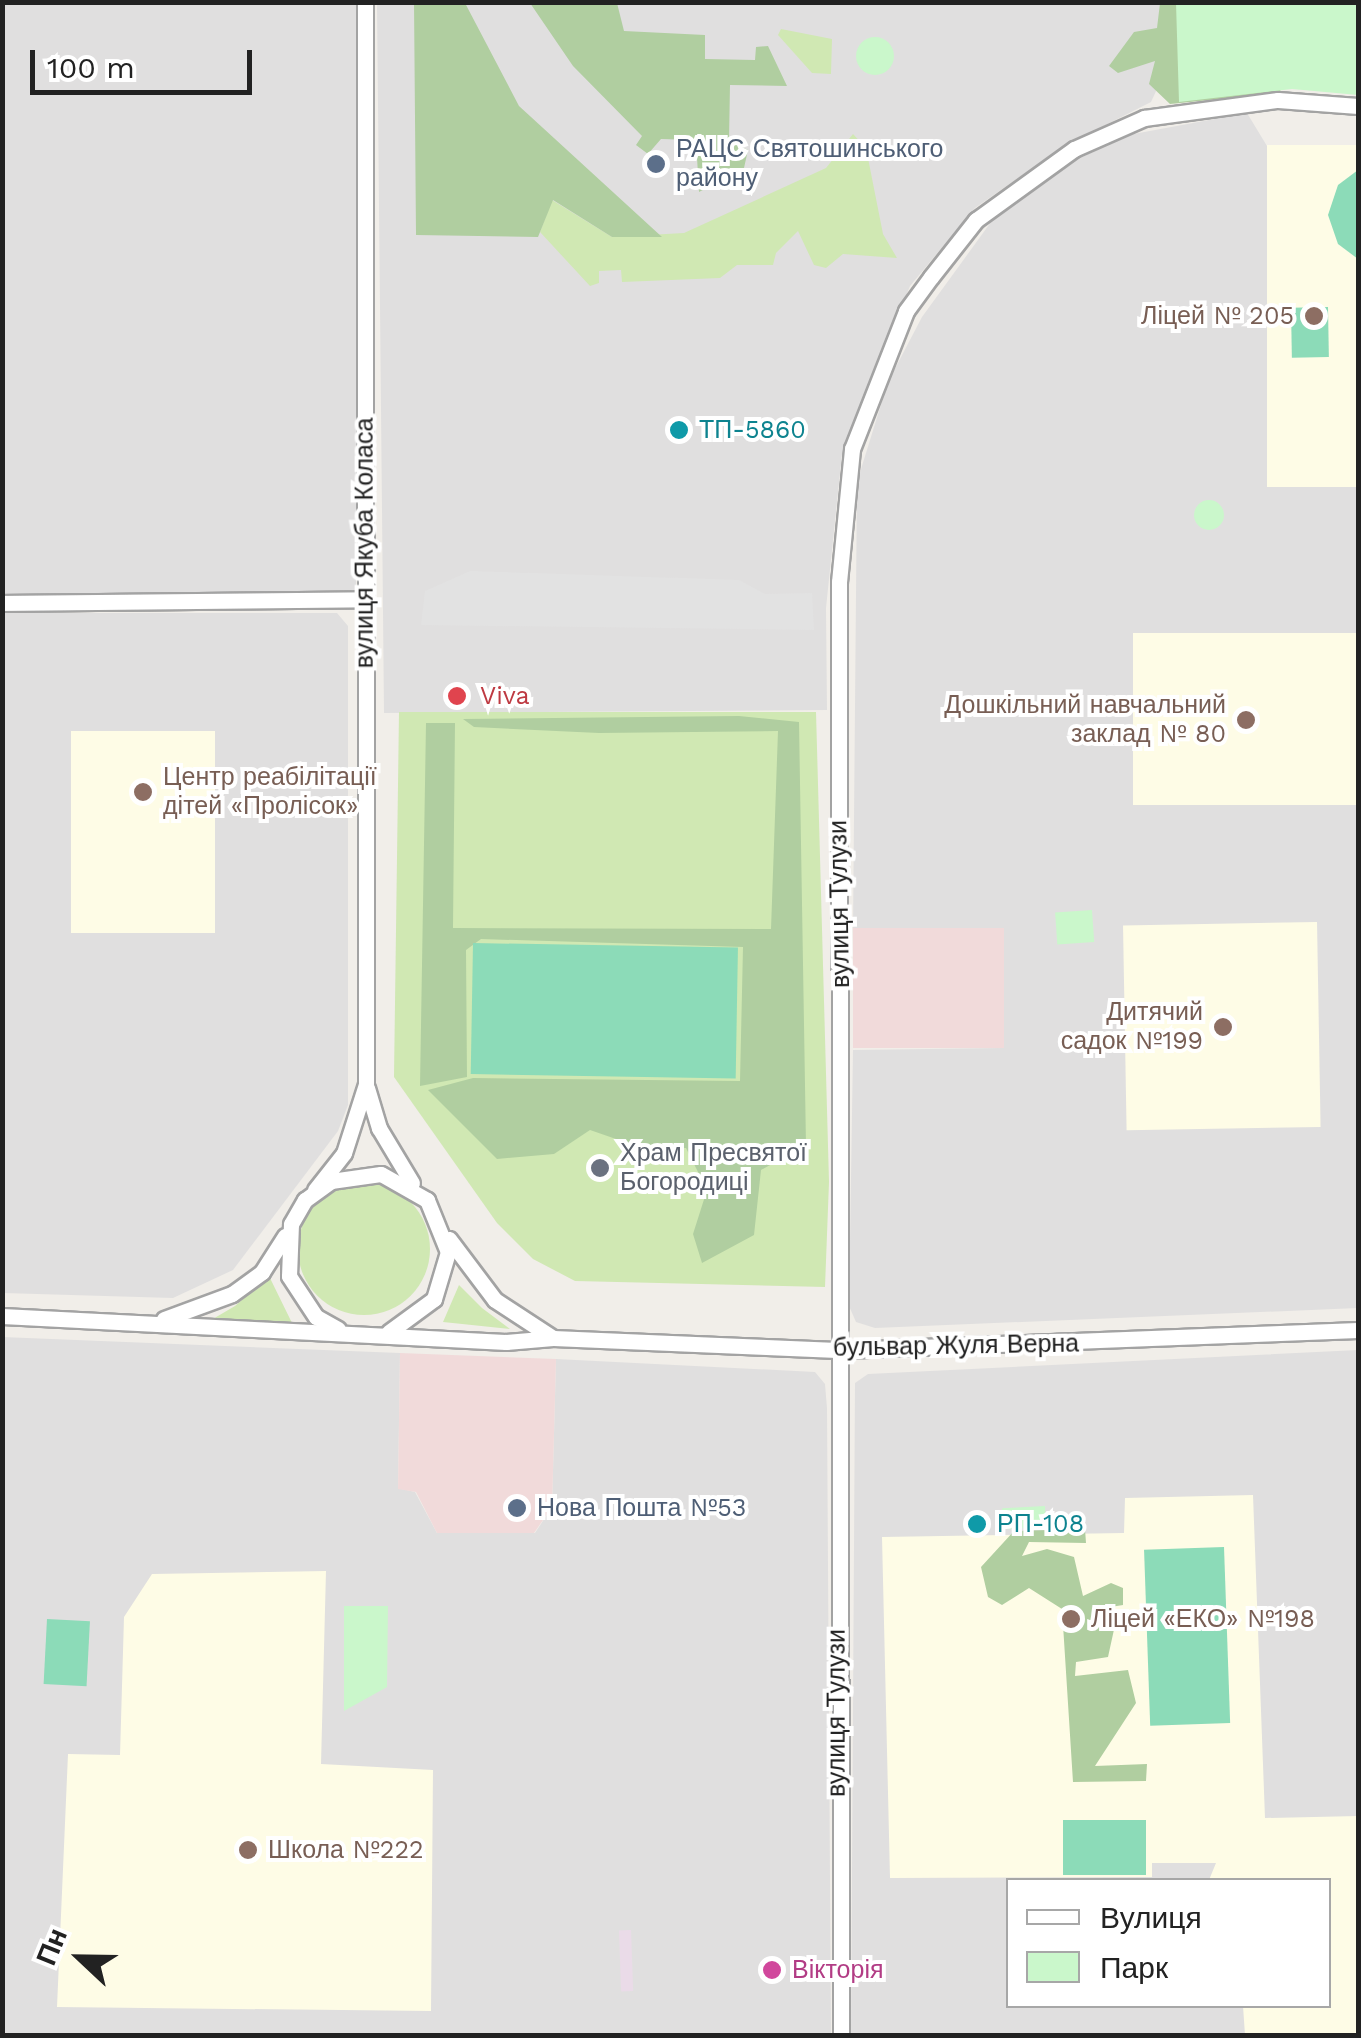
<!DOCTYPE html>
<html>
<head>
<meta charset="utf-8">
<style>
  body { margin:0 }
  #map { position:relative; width:1361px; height:2038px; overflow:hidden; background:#f1eee9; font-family:"Work Sans",sans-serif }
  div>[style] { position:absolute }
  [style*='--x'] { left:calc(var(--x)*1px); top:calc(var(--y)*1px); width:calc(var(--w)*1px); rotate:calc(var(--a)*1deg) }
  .residential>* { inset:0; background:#e0dfdf; transform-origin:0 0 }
  .commercial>* { inset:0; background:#f1dada; transform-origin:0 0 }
  .industrial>* { inset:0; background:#eadbe8; transform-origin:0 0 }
  .education>* { inset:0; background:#fefce6; transform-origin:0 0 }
  .grass>* { inset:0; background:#d0e8b3 }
  .round { border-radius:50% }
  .forest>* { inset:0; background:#b0cea0 }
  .park>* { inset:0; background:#caf7cb; transform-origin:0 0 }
  .pitch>* { inset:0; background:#8cdbb8; transform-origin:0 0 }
  .parking>* { inset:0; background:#e2e2e2 }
  .roads { filter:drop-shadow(2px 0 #a3a3a3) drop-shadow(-2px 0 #a3a3a3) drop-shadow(0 2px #a3a3a3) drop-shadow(0 -2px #a3a3a3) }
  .minor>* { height:15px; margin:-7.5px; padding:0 7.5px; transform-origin:7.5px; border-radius:7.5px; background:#fff }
  .dots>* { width:28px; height:28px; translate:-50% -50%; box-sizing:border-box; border:5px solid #fff; border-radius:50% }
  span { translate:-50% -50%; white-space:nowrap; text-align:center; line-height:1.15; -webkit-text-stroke:8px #fff; paint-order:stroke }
  .service-label { font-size:25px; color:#4e5e75 }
  .left { translate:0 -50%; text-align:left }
  .education-label { font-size:25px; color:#785e54 }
  .right { translate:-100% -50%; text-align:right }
  .culture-label { font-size:25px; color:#0d838f }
  .street-label { font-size:25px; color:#222 }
  .health-label { font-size:25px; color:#be3a42 }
  .worship-label { font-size:25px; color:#5b616d }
  .hotel-label { font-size:25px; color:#b23c85 }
  .frame { position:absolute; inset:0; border:5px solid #222; pointer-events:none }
  .legend { position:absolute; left:1006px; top:1878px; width:325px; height:130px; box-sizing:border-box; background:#fff; border:2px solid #a7a7a7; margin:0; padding:12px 18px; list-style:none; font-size:30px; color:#222 }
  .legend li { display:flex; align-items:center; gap:20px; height:50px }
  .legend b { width:50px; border:2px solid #a7a7a7 }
  .north { position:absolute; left:30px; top:1908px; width:100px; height:100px; -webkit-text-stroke:8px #fff; paint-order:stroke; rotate:292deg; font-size:28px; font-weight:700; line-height:40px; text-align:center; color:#222 }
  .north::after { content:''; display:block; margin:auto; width:35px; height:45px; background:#222; clip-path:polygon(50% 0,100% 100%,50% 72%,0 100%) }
  .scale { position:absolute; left:30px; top:50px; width:222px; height:45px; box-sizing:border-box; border:5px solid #222; border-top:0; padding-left:12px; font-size:30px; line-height:35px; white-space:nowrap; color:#222; -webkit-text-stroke:8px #fff; paint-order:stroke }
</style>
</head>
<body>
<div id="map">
  <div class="residential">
    <div style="left:3px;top:3px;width:353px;height:591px"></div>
    <div style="clip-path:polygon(377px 3px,1197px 3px,1151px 102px,1064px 146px,975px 208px,910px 286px,842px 454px,826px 608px,827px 710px,384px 713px)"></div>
    <div style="clip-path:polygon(1247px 113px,1267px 146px,1358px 487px,1358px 1308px,875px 1328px,856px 1322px,849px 1306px,853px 1050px,1002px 1048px,1004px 928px,853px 931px,857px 482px,888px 382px,922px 317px,991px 222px,1076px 160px,1128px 135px)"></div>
    <div style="clip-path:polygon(3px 613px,337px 613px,348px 626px,348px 1105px,338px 1131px,233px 1270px,173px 1298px,3px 1293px)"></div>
    <div style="clip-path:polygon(2px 1337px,400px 1353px,398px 1488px,415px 1492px,437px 1533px,535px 1533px,552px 1507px,556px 1359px,815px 1372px,825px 1384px,827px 1408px,831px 2035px,3px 2035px)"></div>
    <div style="clip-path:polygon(evenodd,1358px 1350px,1358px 2035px,851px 2036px,855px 1383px,868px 1374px,1358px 1350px,1008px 1880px,1328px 1880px,1328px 2006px,1008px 2006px,1008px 1880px)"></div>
  </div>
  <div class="commercial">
    <div style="left:1004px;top:928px;width:120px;height:151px;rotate:90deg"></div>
    <div style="clip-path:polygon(400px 1353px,556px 1359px,552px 1507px,534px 1533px,437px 1533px,416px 1492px,398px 1489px)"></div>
  </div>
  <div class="industrial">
    <div style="left:631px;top:1930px;width:61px;height:12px;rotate:88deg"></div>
  </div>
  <div class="education">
    <div style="left:1358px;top:145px;width:342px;height:91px;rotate:90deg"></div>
    <div style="left:1358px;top:633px;width:172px;height:225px;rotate:90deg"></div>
    <div style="left:71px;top:731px;width:144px;height:202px"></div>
    <div style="left:1317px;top:922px;width:205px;height:194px;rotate:89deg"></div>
    <div style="clip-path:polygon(1253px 1495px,1265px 1818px,1358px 1816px,1358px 2035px,1245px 2035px,1243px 2006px,1328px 2006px,1328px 1880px,1209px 1880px,1216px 1863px,1152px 1863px,1152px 1877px,890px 1878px,882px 1537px,1124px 1533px,1125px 1498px)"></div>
    <div style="clip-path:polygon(326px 1571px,321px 1764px,433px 1770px,431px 2011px,57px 2007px,68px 1754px,120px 1755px,124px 1617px,152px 1574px)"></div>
  </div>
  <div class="grass">
    <div style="clip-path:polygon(781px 29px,832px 39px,831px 74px,812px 73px,778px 35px)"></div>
    <div style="clip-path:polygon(853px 134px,866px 148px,883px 234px,897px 258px,843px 254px,826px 268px,814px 265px,798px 231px,776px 253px,773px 265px,737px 265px,720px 278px,622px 282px,621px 270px,599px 271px,599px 283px,590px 286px,540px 232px,552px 200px,612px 237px,684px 233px,826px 168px)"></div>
    <div style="clip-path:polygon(399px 712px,816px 712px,829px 1182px,825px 1287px,575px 1281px,533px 1259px,497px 1223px,394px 1077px)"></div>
    <div class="round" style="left:298px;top:1183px;width:132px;height:132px"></div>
    <div style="clip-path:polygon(269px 1276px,292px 1323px,206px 1323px,235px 1306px)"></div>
    <div style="clip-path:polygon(459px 1285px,482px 1308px,510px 1329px,443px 1322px)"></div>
  </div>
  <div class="forest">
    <div style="clip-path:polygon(414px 3px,465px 3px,519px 106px,662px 237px,612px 237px,553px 200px,538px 237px,416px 235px)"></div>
    <div style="clip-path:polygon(530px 3px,617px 3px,624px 31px,705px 35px,705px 59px,755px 60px,756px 47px,768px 46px,787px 86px,730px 85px,729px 141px,748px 150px,744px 168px,699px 192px,696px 140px,661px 139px,648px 154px,636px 145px,642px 136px,573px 66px)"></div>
    <div style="clip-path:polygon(1160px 3px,1259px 3px,1282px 81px,1280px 93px,1170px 104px,1149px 84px,1155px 61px,1118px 73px,1109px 66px,1134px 32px,1157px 28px)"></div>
    <div style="clip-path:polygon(739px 716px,799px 722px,806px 1145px,761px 1170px,754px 1235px,702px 1263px,693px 1234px,707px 1190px,686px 1148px,642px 1148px,590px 1130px,554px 1154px,497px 1159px,428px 1090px,473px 1078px,740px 1081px,743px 947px,481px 939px,466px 950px,467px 1077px,420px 1086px,426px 723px,455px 723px,453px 928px,771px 929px,778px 731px,599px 733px,474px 727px,463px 719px)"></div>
    <div style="clip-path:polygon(1085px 1529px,1086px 1543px,1029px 1542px,1022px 1556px,1047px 1549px,1074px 1557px,1083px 1596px,1111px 1583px,1123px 1588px,1123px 1605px,1098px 1609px,1115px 1625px,1108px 1657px,1076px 1662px,1075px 1676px,1128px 1670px,1136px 1703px,1095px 1766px,1147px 1764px,1146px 1781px,1073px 1782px,1062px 1609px,1029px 1588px,1002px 1605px,988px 1597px,981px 1567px,1014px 1531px)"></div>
  </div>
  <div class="park">
    <div style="clip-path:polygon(1176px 3px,1358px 3px,1358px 95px,1292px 89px,1179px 102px)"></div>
    <div class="round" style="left:856px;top:37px;width:38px;height:38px"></div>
    <div class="round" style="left:1194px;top:500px;width:30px;height:30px"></div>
    <div style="left:1092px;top:910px;width:32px;height:37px;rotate:86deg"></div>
    <div style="left:1045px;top:1506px;width:21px;height:43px;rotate:87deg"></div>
    <div style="clip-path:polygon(344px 1606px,388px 1606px,387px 1687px,344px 1711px)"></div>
  </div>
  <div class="pitch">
    <div style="clip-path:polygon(1358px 170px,1358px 259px,1338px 244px,1328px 215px,1338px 185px)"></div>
    <div style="left:1328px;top:307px;width:50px;height:37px;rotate:89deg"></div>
    <div style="left:473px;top:943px;width:265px;height:131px;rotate:1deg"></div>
    <div style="left:1224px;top:1547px;width:176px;height:80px;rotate:88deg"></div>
    <div style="left:47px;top:1619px;width:43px;height:65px;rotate:3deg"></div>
    <div style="left:1063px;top:1820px;width:83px;height:55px"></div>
  </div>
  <div class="parking">
    <div style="clip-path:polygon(470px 571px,739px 580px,765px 594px,812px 593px,814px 630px,421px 625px,425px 591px)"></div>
  </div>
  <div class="roads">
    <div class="minor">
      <div style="--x:2;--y:603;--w:362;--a:-0.6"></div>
      <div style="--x:367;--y:1088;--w:42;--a:73.3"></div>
      <div style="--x:379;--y:1128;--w:64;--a:59"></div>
      <div style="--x:315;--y:1190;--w:47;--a:-51.9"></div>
      <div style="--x:344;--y:1153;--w:72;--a:-72.3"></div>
      <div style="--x:366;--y:1084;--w:1082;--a:-90.05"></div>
      <div style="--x:449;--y:1239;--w:76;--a:53"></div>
      <div style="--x:495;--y:1300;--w:69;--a:33.2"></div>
      <div style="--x:2;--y:1316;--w:505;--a:2.95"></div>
      <div style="--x:506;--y:1342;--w:47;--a:-4.9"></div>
      <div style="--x:553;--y:1338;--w:290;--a:2.4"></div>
      <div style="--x:843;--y:1350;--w:515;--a:-2.22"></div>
      <div style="--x:164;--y:1319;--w:72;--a:-20.2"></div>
      <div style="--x:232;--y:1294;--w:37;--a:-36"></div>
      <div style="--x:262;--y:1272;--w:43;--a:-57.4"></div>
      <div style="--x:338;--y:1329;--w:25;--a:-151"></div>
      <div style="--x:316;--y:1317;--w:49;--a:-123.4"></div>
      <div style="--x:289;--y:1276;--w:52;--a:-87.8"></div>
      <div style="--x:291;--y:1224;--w:28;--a:-60"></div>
      <div style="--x:305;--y:1200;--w:32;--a:-36"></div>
      <div style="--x:331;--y:1181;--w:50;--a:-8"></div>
      <div style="--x:381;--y:1174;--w:53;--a:29.5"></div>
      <div style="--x:427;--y:1200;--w:56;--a:68"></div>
      <div style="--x:448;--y:1252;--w:49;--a:106.6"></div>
      <div style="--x:434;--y:1299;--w:56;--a:143.7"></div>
      <div style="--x:841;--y:2036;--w:1454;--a:-90.08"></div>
      <div style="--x:839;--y:582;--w:134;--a:-84.4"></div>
      <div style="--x:852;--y:449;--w:148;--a:-68.6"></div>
      <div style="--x:906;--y:311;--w:42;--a:-53.7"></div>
      <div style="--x:931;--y:277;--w:73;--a:-51.7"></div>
      <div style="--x:976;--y:220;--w:121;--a:-35.9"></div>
      <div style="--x:1074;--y:149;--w:77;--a:-23.9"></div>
      <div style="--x:1144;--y:118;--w:135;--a:-7.7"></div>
      <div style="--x:1278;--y:100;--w:80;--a:4.3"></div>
    </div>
  </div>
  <div class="dots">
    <div style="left:656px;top:164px;background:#5c6f8a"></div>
    <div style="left:1314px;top:316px;background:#8d6e63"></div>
    <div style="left:679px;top:430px;background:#0f9aa8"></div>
    <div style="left:457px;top:696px;background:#e0444e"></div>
    <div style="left:1246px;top:720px;background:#8d6e63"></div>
    <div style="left:143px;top:792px;background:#8d6e63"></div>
    <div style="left:1223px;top:1027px;background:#8d6e63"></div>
    <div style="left:600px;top:1168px;background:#6b7280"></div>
    <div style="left:517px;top:1508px;background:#5c6f8a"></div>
    <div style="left:977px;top:1524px;background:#0f9aa8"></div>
    <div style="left:1071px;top:1619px;background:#8d6e63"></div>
    <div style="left:248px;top:1850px;background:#8d6e63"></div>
    <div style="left:772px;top:1970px;background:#d1479c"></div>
  </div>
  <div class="service-label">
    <span class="left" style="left:676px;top:164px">РАЦС Святошинського<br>району</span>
    <span class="left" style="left:537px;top:1508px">Нова Пошта №53</span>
  </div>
  <div class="education-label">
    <span class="right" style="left:1294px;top:316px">Ліцей № 205</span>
    <span class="right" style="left:1226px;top:720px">Дошкільний навчальний<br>заклад № 80</span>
    <span class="left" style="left:163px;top:792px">Центр реабілітації<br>дітей «Пролісок»</span>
    <span class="right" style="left:1203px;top:1027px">Дитячий<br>садок №199</span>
    <span class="left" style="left:1091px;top:1619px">Ліцей «ЕКО» №198</span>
    <span class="left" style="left:268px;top:1850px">Школа №222</span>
  </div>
  <div class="culture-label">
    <span class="left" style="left:699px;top:430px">ТП-5860</span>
    <span class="left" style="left:997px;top:1524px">РП-108</span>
  </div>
  <div class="street-label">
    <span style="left:365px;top:543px;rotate:-90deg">вулиця Якуба Коласа</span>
    <span style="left:840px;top:904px;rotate:-91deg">вулиця Тулузи</span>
    <span style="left:956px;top:1346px;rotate:-1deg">бульвар Жуля Верна</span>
    <span style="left:837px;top:1713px;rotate:-90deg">вулиця Тулузи</span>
  </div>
  <div class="health-label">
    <span class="left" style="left:480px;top:696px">Viva</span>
  </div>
  <div class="worship-label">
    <span class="left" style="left:620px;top:1168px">Храм Пресвятої<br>Богородиці</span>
  </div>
  <div class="hotel-label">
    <span class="left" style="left:792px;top:1970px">Вікторія</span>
  </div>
  <div class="frame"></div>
  <ul class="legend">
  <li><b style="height:12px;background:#fff"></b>Вулиця</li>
  <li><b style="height:28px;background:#caf7cb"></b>Парк</li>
  </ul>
  <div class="north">Пн</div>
  <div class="scale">100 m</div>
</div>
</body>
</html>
